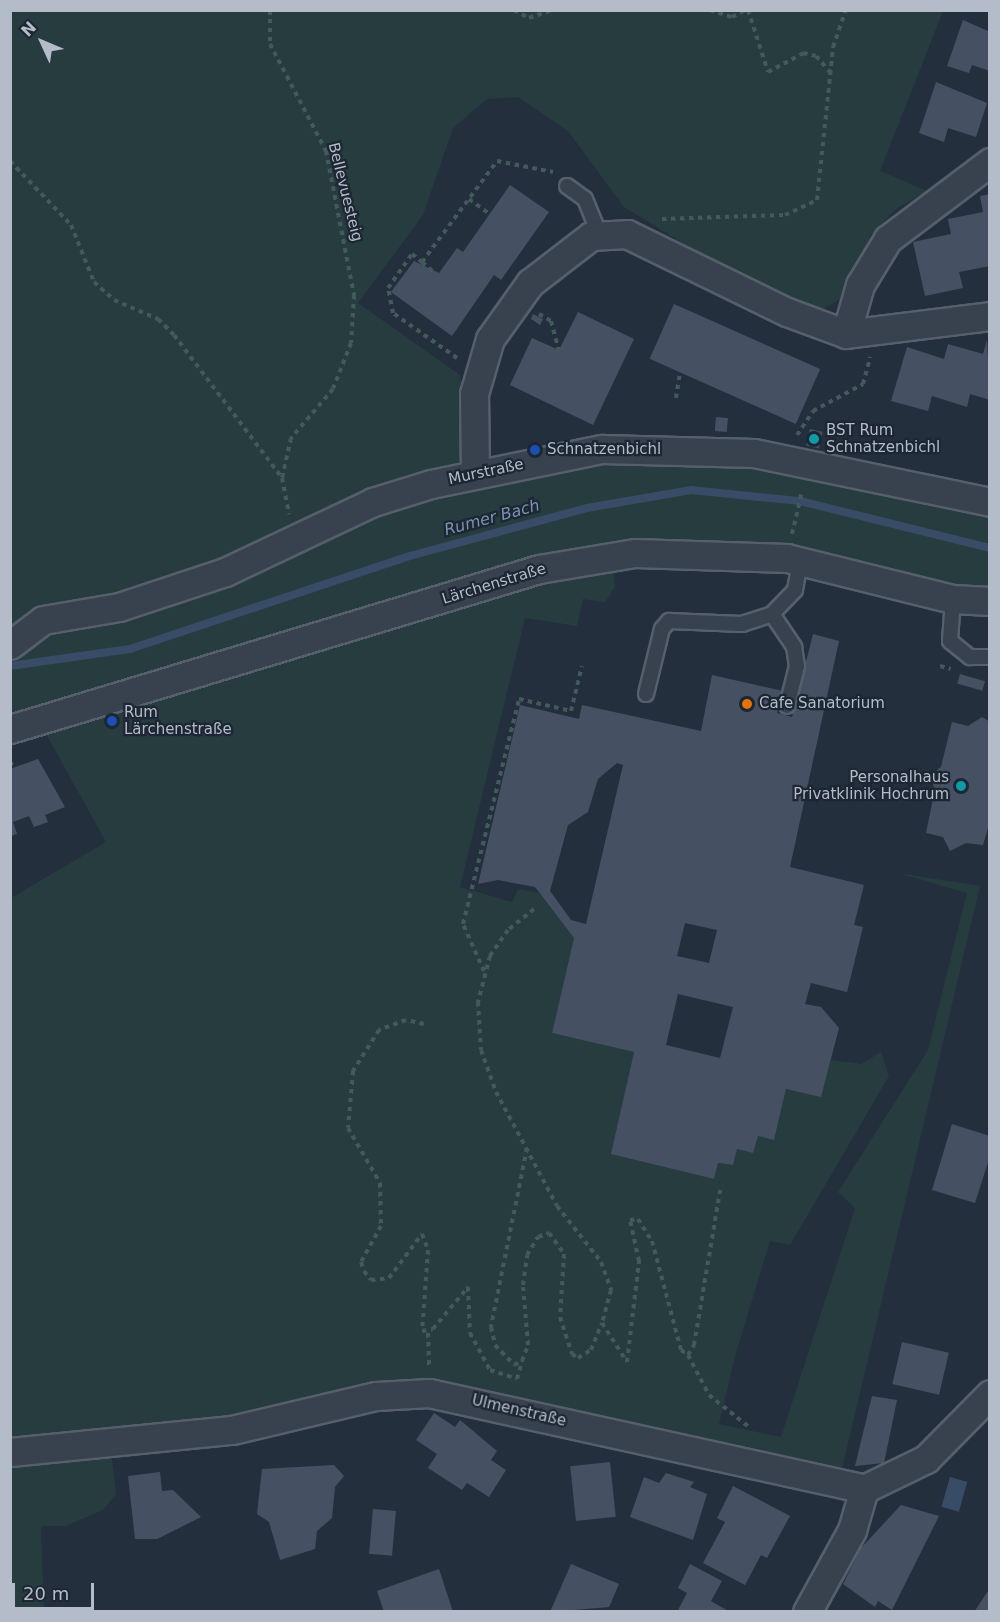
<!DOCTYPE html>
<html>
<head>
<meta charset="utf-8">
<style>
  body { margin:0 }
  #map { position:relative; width:1000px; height:1622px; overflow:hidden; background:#242f3e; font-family:"DejaVu Sans",sans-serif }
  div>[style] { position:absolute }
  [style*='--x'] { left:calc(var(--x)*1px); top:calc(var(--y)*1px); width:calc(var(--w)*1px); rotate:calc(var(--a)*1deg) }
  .green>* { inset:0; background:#263c3f }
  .water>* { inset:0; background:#394c67; transform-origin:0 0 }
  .stream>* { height:8px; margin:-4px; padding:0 4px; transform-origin:4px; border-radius:4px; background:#394c67 }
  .building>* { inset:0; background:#455162; transform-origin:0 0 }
  .path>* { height:4px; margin-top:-2px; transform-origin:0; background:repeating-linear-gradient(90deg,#44595c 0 4.5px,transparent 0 9px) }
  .roads { filter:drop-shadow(2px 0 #565f6c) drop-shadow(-2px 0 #565f6c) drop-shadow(0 2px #565f6c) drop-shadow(0 -2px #565f6c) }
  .service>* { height:14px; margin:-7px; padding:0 7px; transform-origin:7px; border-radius:7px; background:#38414e }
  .minor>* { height:27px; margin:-13.5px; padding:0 13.5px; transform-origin:13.5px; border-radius:13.5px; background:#38414e }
  .dots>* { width:16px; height:16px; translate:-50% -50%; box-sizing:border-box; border:3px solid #1d2633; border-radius:50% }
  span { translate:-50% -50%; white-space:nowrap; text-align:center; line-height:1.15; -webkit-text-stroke:4.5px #1d2633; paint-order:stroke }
  .street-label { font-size:15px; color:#b4bcc9 }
  .poi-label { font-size:15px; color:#b4bcc9 }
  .left { translate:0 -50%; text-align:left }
  .right { translate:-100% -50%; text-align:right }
  .water-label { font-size:16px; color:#7c92b1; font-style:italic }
  .frame { position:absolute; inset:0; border:12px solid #b4bcc9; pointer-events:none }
  .north { position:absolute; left:12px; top:12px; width:60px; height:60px; -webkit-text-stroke:4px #1d2633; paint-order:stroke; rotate:314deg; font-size:16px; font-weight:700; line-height:24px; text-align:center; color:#b4bcc9 }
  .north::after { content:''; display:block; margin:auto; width:21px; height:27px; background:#b4bcc9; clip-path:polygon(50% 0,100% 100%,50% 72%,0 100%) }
  .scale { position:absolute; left:12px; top:1583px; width:82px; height:27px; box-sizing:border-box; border:3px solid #b4bcc9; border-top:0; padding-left:8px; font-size:18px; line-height:21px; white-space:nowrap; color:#b4bcc9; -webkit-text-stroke:4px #1d2633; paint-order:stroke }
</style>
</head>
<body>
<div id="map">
  <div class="green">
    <div style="clip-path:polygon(11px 11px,943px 11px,880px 171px,927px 191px,896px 209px,871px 235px,843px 297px,819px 312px,725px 269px,624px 207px,568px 131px,518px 97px,487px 99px,453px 128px,423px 215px,358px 303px,460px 375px,476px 473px,626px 447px,989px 502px,989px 601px,787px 558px,613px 557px,615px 587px,605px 602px,583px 599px,577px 626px,525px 618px,460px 887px,512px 902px,518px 889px,539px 893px,574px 938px,552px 1033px,634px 1052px,612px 1154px,714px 1179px,718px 1163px,732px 1165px,737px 1149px,753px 1152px,758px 1136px,774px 1140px,786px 1089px,821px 1096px,831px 1060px,861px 1064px,881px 1052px,889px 1076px,790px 1245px,770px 1241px,736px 1353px,719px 1424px,781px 1437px,855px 1208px,838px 1192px,928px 1050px,967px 893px,898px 873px,980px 886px,841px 1473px,462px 1398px,110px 1443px,116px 1494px,103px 1510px,66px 1526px,41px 1526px,44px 1611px,11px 1611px,11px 898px,106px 842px,39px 721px,11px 729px)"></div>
  </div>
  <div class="water">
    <div style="left:950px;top:1477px;width:18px;height:31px;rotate:16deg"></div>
  </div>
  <div class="stream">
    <div style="--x:10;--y:666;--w:121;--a:-8.1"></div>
    <div style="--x:130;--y:649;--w:295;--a:-18.4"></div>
    <div style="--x:410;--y:556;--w:183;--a:-15.2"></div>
    <div style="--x:587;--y:508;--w:106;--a:-9.8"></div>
    <div style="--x:691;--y:490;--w:110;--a:5.8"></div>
    <div style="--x:800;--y:501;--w:196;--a:13.9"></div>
  </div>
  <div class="building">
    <div style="clip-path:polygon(963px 20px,990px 32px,990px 71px,972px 65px,969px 73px,947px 66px)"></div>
    <div style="clip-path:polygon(936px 82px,987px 103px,976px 137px,948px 128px,944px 142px,919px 133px)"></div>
    <div style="clip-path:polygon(510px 185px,549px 212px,501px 280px,494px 275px,452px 336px,391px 292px,414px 261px,439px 273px,457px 248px,463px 252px)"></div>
    <div style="clip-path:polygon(990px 194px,990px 266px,959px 272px,963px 288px,925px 296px,913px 242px,951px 234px,948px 219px,983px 212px,980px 196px)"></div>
    <div style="left:674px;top:304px;width:160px;height:60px;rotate:24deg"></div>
    <div style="clip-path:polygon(578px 312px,634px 339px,593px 425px,510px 385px,532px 338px,559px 350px)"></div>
    <div style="clip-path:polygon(533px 314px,543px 319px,540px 325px,531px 319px)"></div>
    <div style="clip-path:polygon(987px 340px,990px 400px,970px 394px,967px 407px,932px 396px,928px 411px,891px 401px,907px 347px,944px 359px,948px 344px,983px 354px)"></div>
    <div style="left:716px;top:417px;width:12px;height:14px;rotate:5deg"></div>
    <div style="left:810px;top:429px;width:13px;height:17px;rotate:13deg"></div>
    <div style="clip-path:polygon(evenodd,813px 634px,839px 641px,790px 867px,864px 885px,854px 925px,863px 927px,847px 992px,811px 983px,805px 1004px,821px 1007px,839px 1028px,821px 1097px,786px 1089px,774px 1140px,758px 1136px,753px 1153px,737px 1149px,733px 1165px,718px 1163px,714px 1179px,611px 1154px,634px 1052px,552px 1033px,574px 938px,535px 887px,498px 880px,478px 884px,520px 705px,579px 719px,582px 705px,701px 731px,712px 675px,783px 691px,777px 713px,792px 717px,813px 634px,617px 763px,623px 765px,586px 924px,571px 920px,550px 891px,568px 825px,588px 812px,598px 779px,617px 763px,813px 634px,685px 923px,717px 930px,709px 963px,677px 956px,685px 923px,813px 634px,678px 994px,733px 1007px,720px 1058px,666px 1045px,678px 994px)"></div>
    <div style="left:960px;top:674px;width:26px;height:10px;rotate:16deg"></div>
    <div style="clip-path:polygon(982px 717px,990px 722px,990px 821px,983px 845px,966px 843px,950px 851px,943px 837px,926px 833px,935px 789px,929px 776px,941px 767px,952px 722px,968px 726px)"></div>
    <div style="clip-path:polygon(38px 759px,65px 807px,45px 815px,48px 822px,34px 827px,29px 816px,13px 822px,17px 834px,10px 836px,10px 769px)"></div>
    <div style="clip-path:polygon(952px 1124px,990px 1136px,990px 1156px,975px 1203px,932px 1190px)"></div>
    <div style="left:902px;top:1342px;width:48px;height:43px;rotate:13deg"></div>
    <div style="clip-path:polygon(872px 1396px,897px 1400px,884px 1463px,855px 1466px)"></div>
    <div style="clip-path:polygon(434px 1413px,455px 1427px,460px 1420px,497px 1451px,491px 1460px,506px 1470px,489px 1497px,467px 1483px,462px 1490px,428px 1468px,437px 1454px,416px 1440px)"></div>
    <div style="left:610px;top:1462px;width:55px;height:40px;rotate:84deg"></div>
    <div style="clip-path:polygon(334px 1465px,344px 1476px,335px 1487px,332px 1518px,317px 1531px,315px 1549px,280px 1560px,269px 1522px,257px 1514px,262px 1469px)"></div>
    <div style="clip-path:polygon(160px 1472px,162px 1491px,173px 1490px,201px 1517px,157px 1539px,135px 1539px,128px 1476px)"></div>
    <div style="clip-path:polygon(666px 1473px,694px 1482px,690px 1487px,707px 1494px,693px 1540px,630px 1517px,644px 1477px,659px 1483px)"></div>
    <div style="clip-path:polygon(733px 1486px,790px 1516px,767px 1558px,761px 1555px,745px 1585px,703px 1563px,725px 1522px,717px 1518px)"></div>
    <div style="clip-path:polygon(901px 1505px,939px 1516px,892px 1610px,878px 1601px,875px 1607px,843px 1584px,861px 1548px)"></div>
    <div style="left:373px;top:1509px;width:23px;height:45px;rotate:5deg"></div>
    <div style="clip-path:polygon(571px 1564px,619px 1584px,609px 1607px,550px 1612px)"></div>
    <div style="clip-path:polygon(690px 1564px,722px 1581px,711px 1601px,730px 1612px,677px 1612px,687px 1593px,678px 1588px)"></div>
    <div style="clip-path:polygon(439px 1569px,453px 1612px,384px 1612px,377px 1591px)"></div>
    <div style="clip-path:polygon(990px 1588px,990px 1612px,974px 1612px)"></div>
  </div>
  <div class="path">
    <div style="--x:270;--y:10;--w:34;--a:90"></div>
    <div style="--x:270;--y:44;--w:121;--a:62.4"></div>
    <div style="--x:326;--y:151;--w:147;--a:79"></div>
    <div style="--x:354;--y:295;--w:48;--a:93.6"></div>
    <div style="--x:351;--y:343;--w:49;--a:111.4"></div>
    <div style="--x:333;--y:389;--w:65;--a:130.6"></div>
    <div style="--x:291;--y:438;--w:41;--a:102.7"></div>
    <div style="--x:514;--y:10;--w:17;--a:28"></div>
    <div style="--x:529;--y:18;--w:24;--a:-19"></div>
    <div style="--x:710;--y:10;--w:23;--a:18"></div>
    <div style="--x:732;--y:17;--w:15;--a:-28"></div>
    <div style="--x:748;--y:10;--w:65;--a:72.1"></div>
    <div style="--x:768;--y:72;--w:40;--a:-28"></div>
    <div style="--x:803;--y:53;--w:13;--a:13"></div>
    <div style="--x:816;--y:56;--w:21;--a:49"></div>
    <div style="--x:10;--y:161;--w:88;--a:46.4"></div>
    <div style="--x:71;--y:225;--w:61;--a:68"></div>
    <div style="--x:94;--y:282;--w:27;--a:42"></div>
    <div style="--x:114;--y:300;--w:48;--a:23.4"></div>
    <div style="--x:158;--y:319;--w:23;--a:45"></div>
    <div style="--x:174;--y:335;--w:179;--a:52.9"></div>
    <div style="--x:282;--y:478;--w:37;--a:79"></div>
    <div style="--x:469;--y:199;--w:26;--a:36"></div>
    <div style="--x:662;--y:219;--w:123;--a:-1.9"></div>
    <div style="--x:785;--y:215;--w:35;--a:-25"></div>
    <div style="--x:817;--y:200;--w:154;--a:-84"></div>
    <div style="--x:833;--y:47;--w:39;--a:-71"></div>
    <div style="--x:422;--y:262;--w:18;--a:41"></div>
    <div style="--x:539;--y:314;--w:14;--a:30"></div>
    <div style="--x:551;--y:321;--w:30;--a:75"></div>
    <div style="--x:457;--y:358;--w:78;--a:-144.9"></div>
    <div style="--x:393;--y:313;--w:25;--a:-101"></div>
    <div style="--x:388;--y:288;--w:42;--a:-54.8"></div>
    <div style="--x:412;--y:254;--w:13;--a:39"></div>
    <div style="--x:422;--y:262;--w:126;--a:-53.4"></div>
    <div style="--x:497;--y:161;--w:57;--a:11.1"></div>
    <div style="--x:676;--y:398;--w:25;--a:-81"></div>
    <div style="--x:797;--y:435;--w:29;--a:-56"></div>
    <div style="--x:813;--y:411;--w:57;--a:-28.4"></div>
    <div style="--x:863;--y:384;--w:28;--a:-75"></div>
    <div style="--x:792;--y:534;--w:44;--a:-76.9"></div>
    <div style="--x:940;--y:666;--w:11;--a:15"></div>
    <div style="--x:10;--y:766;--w:8;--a:-60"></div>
    <div style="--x:534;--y:909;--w:33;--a:141"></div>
    <div style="--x:508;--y:930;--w:32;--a:125"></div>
    <div style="--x:490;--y:956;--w:48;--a:104.6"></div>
    <div style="--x:478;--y:1002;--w:48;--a:86.4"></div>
    <div style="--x:481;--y:1050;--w:45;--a:70.3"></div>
    <div style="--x:496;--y:1092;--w:129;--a:61.8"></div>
    <div style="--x:557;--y:1206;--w:71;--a:51.8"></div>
    <div style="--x:601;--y:1262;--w:30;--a:70"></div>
    <div style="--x:611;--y:1290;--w:34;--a:105"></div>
    <div style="--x:602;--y:1323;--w:46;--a:57.3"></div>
    <div style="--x:627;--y:1362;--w:102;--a:-83.2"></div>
    <div style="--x:639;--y:1261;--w:42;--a:-102.4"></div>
    <div style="--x:630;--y:1220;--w:8;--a:-7"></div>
    <div style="--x:638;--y:1219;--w:26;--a:58"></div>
    <div style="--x:652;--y:1241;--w:113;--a:75.1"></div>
    <div style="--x:681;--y:1350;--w:9;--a:36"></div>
    <div style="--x:688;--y:1355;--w:12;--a:-59"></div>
    <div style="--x:694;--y:1345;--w:162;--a:-80.4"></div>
    <div style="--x:484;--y:971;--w:51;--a:-114.1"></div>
    <div style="--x:463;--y:924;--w:232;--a:-76"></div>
    <div style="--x:519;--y:699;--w:53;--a:13"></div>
    <div style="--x:571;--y:711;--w:46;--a:-76.3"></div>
    <div style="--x:424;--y:1024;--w:18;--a:-167"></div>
    <div style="--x:406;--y:1020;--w:29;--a:160"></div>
    <div style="--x:379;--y:1030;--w:49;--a:122.4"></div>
    <div style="--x:353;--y:1071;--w:57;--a:95"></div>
    <div style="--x:348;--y:1128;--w:64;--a:59.8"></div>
    <div style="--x:380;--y:1183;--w:43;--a:88.7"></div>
    <div style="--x:381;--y:1226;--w:41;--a:119.1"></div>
    <div style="--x:361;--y:1262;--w:9;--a:72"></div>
    <div style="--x:364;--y:1271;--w:11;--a:52"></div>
    <div style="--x:371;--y:1280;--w:18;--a:-6"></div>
    <div style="--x:389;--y:1278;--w:55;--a:-53.1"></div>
    <div style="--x:422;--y:1234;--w:17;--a:69"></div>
    <div style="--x:428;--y:1250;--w:81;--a:94.2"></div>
    <div style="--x:422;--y:1331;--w:11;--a:-10"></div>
    <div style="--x:433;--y:1329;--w:55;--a:-50.2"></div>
    <div style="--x:468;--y:1287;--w:46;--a:87.5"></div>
    <div style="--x:470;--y:1333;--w:42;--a:61.6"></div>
    <div style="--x:490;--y:1370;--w:28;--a:18"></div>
    <div style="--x:517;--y:1379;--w:19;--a:-74"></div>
    <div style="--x:527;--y:1148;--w:183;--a:101.4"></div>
    <div style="--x:491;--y:1327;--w:18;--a:77"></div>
    <div style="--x:495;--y:1345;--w:28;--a:46"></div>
    <div style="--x:514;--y:1365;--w:9;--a:-27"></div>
    <div style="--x:522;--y:1361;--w:17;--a:-69"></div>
    <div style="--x:528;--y:1345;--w:60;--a:-94.8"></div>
    <div style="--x:523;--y:1285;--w:30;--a:-82"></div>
    <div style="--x:527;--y:1255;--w:21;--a:-59"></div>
    <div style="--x:538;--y:1237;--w:12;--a:-20"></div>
    <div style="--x:549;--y:1233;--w:26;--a:54"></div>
    <div style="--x:564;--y:1254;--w:63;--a:93.6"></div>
    <div style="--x:560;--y:1317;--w:39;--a:72"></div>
    <div style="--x:572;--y:1354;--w:7;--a:34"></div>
    <div style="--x:578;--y:1358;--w:15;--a:-32"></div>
    <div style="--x:591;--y:1350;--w:29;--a:-68"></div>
    <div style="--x:428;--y:1333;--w:35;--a:88"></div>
    <div style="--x:688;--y:1355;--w:45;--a:62.3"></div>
    <div style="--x:709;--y:1395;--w:51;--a:38.7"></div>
  </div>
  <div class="roads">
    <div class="service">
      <div style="--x:567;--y:186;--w:22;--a:36"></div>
      <div style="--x:585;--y:199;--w:38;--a:68"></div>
      <div style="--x:953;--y:599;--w:42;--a:94.1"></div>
      <div style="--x:950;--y:641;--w:26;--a:39"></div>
      <div style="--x:970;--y:657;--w:20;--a:0"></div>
      <div style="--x:772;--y:614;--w:40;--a:56"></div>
      <div style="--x:794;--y:647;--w:19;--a:81"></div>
      <div style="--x:797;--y:666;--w:41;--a:104"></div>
      <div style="--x:646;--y:694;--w:67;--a:-76.2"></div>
      <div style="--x:662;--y:629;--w:11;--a:-49"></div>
      <div style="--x:669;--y:621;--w:73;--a:2.4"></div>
      <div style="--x:742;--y:624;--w:32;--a:-18"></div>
      <div style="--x:772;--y:614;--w:33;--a:-46"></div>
      <div style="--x:795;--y:590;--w:29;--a:-80"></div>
    </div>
    <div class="minor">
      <div style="--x:846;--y:334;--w:51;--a:-74.1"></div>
      <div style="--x:860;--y:285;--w:54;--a:-58.7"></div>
      <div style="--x:888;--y:239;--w:128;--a:-37"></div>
      <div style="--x:475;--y:473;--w:79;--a:-90.7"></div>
      <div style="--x:474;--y:394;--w:57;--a:-73.8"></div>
      <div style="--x:490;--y:339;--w:69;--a:-54.5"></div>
      <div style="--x:530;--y:283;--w:77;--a:-37.6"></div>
      <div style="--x:591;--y:236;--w:36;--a:-3"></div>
      <div style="--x:627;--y:234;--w:178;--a:26"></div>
      <div style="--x:787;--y:312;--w:63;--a:20.4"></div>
      <div style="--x:846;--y:334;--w:145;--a:-7.1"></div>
      <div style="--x:10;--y:645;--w:41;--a:-37.1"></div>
      <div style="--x:43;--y:620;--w:77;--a:-9.7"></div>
      <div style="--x:119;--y:607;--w:112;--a:-18.3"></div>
      <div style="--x:225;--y:572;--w:164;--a:-25.3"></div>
      <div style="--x:373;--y:502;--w:61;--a:-17.2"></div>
      <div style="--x:431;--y:484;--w:175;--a:-11.6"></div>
      <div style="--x:602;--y:449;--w:152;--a:1.5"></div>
      <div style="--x:754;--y:453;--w:241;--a:11.7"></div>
      <div style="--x:10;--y:729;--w:553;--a:-16.83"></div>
      <div style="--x:539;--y:569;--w:97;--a:-9.5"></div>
      <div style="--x:635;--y:553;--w:152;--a:1.9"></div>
      <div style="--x:787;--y:558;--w:171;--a:13.9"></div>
      <div style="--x:953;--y:599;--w:37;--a:3"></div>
      <div style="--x:10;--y:1452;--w:223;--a:-5.7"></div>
      <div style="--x:232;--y:1430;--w:148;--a:-13.3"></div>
      <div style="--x:376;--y:1396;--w:53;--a:-3.2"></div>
      <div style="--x:429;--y:1393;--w:445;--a:12.4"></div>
      <div style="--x:864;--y:1489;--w:69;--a:-25.8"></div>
      <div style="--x:926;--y:1459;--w:91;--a:-45.4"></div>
      <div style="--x:807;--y:1612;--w:94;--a:-61.2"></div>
      <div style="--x:852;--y:1530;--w:43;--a:-73.7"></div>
    </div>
  </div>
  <div class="dots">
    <div style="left:814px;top:439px;background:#0f9aa8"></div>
    <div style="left:535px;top:450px;background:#1a4fb4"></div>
    <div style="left:747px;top:704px;background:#e8710a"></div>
    <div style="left:112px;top:721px;background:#1a4fb4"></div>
    <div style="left:961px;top:786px;background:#0f9aa8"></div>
  </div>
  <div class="street-label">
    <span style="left:345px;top:192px;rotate:76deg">Bellevuesteig</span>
    <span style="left:486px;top:472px;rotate:-12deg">Murstraße</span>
    <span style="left:494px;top:584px;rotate:-17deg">Lärchenstraße</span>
    <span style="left:519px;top:1411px;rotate:13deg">Ulmenstraße</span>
  </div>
  <div class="poi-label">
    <span class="left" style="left:826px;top:439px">BST Rum<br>Schnatzenbichl</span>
    <span class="left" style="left:547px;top:450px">Schnatzenbichl</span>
    <span class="left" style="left:759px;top:704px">Cafe Sanatorium</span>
    <span class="left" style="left:124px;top:721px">Rum<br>Lärchenstraße</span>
    <span class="right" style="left:949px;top:786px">Personalhaus<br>Privatklinik Hochrum</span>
  </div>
  <div class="water-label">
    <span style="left:492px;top:518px;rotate:-15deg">Rumer Bach</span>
  </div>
  <div class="frame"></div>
  <div class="north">N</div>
  <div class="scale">20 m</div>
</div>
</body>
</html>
